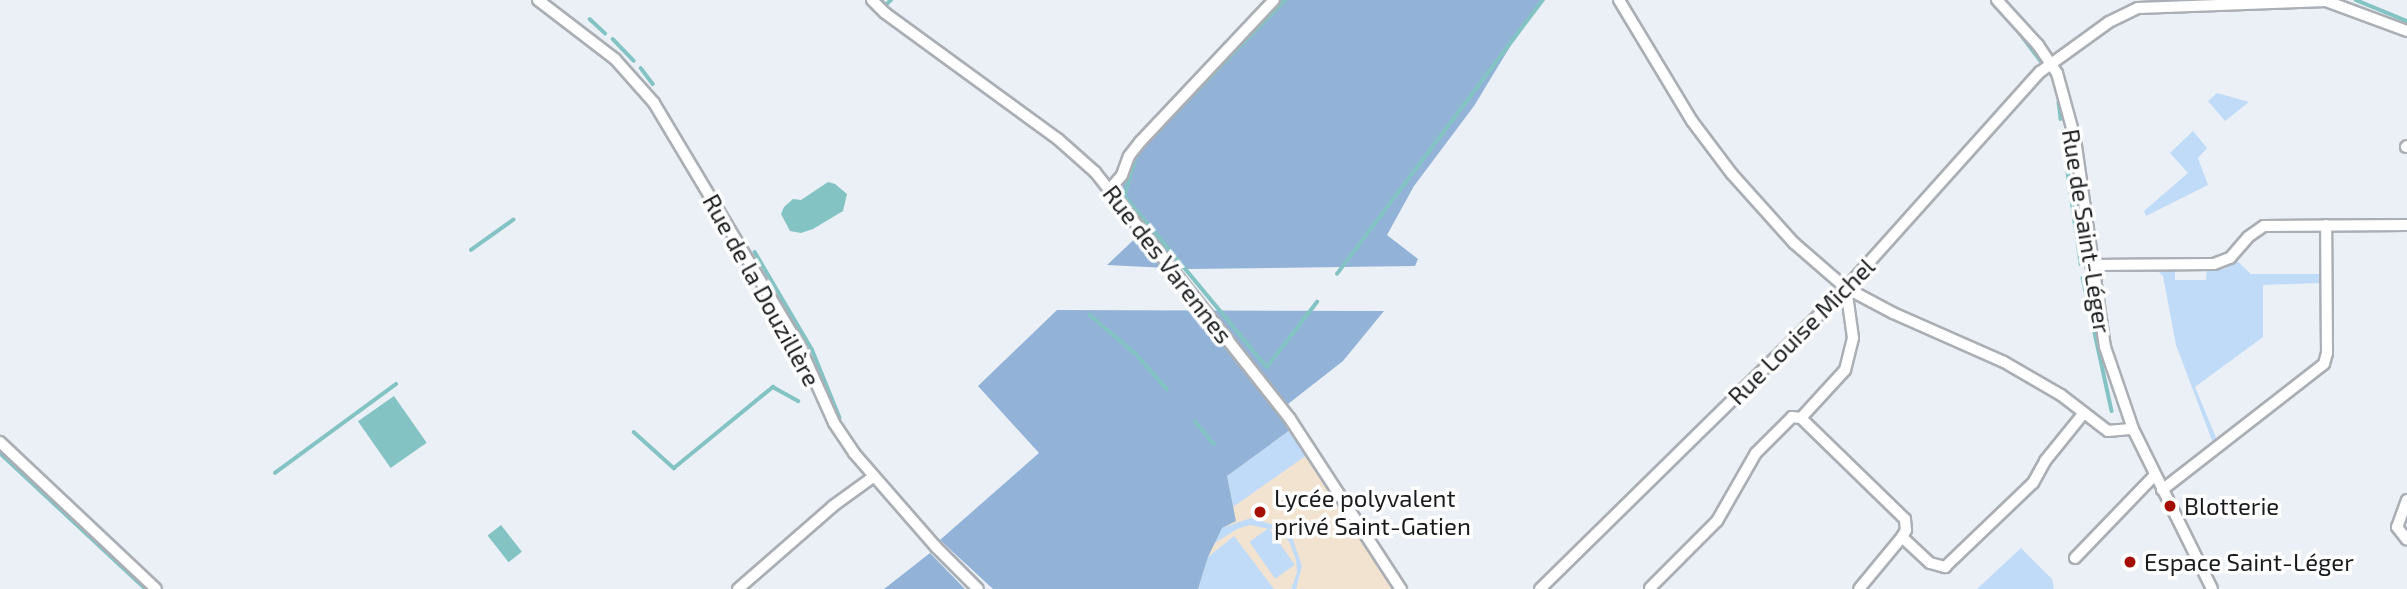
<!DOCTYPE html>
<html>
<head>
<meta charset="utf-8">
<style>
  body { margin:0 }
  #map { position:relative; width:2407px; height:589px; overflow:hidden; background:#eaf0f6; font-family:"Exo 2",sans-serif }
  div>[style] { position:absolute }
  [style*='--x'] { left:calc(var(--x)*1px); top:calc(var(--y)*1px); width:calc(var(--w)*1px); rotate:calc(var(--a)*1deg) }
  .education>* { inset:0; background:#f2e3d0 }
  .green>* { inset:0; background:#c0dbf8; transform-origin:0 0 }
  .forest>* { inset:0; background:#92b3d7 }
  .water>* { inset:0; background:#84c3c4; transform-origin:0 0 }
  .stream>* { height:3.5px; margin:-1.75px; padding:0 1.75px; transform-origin:1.75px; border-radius:1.75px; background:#84c3c4 }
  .roads { filter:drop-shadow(2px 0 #aaafb5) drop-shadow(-2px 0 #aaafb5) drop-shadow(0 2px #aaafb5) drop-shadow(0 -2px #aaafb5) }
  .street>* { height:10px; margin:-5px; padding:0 5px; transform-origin:5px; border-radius:5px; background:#fff }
  .dots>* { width:19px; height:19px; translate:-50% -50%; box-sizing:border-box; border:4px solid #fff; border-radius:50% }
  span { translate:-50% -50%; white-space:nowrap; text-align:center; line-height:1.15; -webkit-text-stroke:7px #fff; paint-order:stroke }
  .street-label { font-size:24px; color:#191b1d }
  .poi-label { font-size:24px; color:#191b1d }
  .left { translate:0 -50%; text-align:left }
</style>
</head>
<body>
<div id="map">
  <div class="education">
    <div style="clip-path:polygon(1290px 430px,1393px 589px,1070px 589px)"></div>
  </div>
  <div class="green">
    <div style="clip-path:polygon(2217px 93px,2249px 102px,2225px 121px,2208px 101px)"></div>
    <div style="clip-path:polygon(2193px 131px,2207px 148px,2198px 158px,2208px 185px,2146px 216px,2144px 211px,2188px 173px,2170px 153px)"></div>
    <div style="clip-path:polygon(2236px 260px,2251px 274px,2320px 274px,2320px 283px,2263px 285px,2263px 337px,2195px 387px,2217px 440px,2213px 443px,2176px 345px,2163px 276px,2159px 272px,2175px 270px,2175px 280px,2206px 280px,2207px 270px,2224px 269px)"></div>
    <div style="clip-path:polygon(1290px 430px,1307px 455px,1233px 507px,1227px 476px)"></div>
    <div style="clip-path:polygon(1251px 518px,1280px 527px,1292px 537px,1302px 566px,1296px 589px,1291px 589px,1297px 573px,1296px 560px,1289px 541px,1275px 530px,1250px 525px,1237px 529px,1143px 589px,1222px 528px)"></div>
    <div style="left:1269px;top:528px;width:45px;height:24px;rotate:55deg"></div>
    <div style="clip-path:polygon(1234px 536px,1274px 589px,1198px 589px,1208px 557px)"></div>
    <div style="clip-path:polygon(2021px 548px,2052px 579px,2054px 589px,1977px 589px)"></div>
  </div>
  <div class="forest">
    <div style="clip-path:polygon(1276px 0,1543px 0,1522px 27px,1474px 106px,1414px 186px,1387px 235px,1418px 259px,1415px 266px,1187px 269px,1107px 265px,1143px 231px,1119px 200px,1122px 175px,1129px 156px)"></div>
    <div style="clip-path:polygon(1057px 310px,1384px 311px,1343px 361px,1288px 404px,1290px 430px,1227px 476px,1236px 521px,1222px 528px,1208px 557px,1198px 589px,993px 589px,940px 540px,1039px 453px,978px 386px)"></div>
    <div style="clip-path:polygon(930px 553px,965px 589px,884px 589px)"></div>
  </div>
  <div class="water">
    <div style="clip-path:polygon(828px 182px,835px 184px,847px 194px,843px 211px,813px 229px,801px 233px,790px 231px,781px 214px,784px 207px,793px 199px,801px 200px)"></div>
    <div style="left:394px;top:396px;width:57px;height:44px;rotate:55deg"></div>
    <div style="left:501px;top:525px;width:34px;height:17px;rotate:52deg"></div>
  </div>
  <div class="stream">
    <div style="--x:881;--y:0;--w:7;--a:45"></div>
    <div style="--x:886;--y:5;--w:7;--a:-45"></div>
    <div style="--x:1286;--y:0;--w:212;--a:134.2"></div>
    <div style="--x:1138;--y:152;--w:46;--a:106.5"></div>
    <div style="--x:1125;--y:196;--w:222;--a:50.3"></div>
    <div style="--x:1267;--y:367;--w:82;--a:-52.4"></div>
    <div style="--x:2356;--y:0;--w:55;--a:22.4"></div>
    <div style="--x:590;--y:19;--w:21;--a:43"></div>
    <div style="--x:2019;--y:32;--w:36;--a:53"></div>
    <div style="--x:613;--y:39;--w:30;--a:46"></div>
    <div style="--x:641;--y:68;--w:20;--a:53"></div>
    <div style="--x:2059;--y:102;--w:17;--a:83"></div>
    <div style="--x:2063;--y:131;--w:8;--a:83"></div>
    <div style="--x:2065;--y:151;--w:114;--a:81.9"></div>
    <div style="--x:471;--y:250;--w:52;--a:-35.5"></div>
    <div style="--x:755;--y:252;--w:113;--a:59.6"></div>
    <div style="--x:812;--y:349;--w:74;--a:67.9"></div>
    <div style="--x:1337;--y:274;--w:343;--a:-53.1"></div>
    <div style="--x:2083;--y:278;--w:136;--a:77.7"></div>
    <div style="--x:1186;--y:296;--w:49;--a:53.4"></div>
    <div style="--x:1090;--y:315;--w:60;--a:40.3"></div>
    <div style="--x:1136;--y:354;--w:47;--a:48.5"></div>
    <div style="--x:1222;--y:342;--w:22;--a:51"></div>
    <div style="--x:1280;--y:415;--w:16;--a:52"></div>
    <div style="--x:1195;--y:421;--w:30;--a:50"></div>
    <div style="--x:634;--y:432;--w:54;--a:42"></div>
    <div style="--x:674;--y:468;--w:128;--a:-39.3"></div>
    <div style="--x:773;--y:387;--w:29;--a:29"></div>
    <div style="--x:0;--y:453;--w:200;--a:43"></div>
    <div style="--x:275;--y:473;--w:150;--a:-36.3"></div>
  </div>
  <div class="roads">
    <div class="street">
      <div style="--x:538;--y:0;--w:97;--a:37.5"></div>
      <div style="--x:615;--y:59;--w:59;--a:48.4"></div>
      <div style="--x:654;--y:103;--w:282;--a:59.1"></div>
      <div style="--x:799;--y:345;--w:85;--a:65.8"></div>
      <div style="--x:834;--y:423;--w:36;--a:56"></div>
      <div style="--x:854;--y:453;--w:125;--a:48.9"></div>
      <div style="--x:936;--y:547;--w:59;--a:45"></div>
      <div style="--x:872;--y:0;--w:18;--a:45"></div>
      <div style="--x:885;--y:13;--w:215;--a:36.1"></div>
      <div style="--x:1059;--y:140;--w:48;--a:41.6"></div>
      <div style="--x:1095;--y:172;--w:315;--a:51.7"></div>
      <div style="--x:1290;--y:419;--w:203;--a:56.9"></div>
      <div style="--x:1619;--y:0;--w:141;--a:58.9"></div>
      <div style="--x:1692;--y:121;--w:66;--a:53"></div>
      <div style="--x:1732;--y:174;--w:93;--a:48.1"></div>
      <div style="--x:1794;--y:243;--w:69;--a:40.9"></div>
      <div style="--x:1846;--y:288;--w:53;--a:28"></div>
      <div style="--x:1893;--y:313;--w:121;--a:23.8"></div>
      <div style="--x:2004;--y:362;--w:66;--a:30.1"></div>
      <div style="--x:2061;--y:395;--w:59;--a:37.5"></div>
      <div style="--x:2108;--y:431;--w:25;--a:-5"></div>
      <div style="--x:1997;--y:0;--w:61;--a:47.7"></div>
      <div style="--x:2038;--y:45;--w:34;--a:56"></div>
      <div style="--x:2057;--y:73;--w:68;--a:74.7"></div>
      <div style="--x:2075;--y:139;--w:210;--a:81.8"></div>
      <div style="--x:2105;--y:347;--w:87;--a:71.1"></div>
      <div style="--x:2133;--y:429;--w:178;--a:63.7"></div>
      <div style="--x:2406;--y:147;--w:1;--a:-45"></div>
      <div style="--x:1110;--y:189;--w:18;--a:-49"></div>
      <div style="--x:1122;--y:175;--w:20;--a:-70"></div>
      <div style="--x:1129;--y:156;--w:18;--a:-52"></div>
      <div style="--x:1140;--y:142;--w:195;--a:-46.7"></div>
      <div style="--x:2091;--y:265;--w:123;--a:-0.5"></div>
      <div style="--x:2214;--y:264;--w:17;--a:-21"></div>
      <div style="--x:2230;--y:258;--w:28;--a:-49"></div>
      <div style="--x:2248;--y:237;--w:19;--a:-35"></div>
      <div style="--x:2264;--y:226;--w:143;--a:-0.4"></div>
      <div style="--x:1846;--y:288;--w:50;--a:82"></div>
      <div style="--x:1853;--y:338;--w:33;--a:104"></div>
      <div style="--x:1845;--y:370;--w:65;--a:132.5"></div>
      <div style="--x:1801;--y:418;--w:145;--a:44.2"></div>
      <div style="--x:1905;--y:519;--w:11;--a:85"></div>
      <div style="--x:1906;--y:530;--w:8;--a:120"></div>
      <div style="--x:1902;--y:537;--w:67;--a:129.6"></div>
      <div style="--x:0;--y:442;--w:214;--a:43.3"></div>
      <div style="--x:2162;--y:490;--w:205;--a:-37.9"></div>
      <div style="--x:2324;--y:364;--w:11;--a:-75"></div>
      <div style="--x:2327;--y:353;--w:128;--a:-90.4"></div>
      <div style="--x:2407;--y:500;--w:29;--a:110"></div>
      <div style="--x:2397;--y:527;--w:16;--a:52"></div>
      <div style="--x:1902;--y:537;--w:38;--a:43"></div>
      <div style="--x:1930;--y:563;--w:16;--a:15"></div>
      <div style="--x:1945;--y:567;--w:122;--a:-43.7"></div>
      <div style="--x:2033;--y:483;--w:25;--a:-61"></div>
      <div style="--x:2045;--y:461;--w:60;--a:-51"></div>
      <div style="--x:2075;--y:558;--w:114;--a:-46.1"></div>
      <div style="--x:1650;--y:588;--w:95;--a:-45"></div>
      <div style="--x:1717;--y:521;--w:78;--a:-60.2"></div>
      <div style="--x:1756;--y:453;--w:51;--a:-45"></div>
      <div style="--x:1792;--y:417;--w:9;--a:6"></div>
      <div style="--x:738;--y:589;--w:126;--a:-41.1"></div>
      <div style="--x:833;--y:506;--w:49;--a:-35.9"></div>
      <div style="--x:1540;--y:589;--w:429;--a:-44.5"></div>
      <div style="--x:1846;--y:288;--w:290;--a:-48.1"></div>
      <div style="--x:2040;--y:72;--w:85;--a:-35.9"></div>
      <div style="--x:2109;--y:22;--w:32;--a:-26"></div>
      <div style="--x:2138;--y:8;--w:188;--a:-2.1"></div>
      <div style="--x:2326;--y:1;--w:86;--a:20.3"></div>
    </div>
  </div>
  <div class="dots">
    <div style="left:2170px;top:506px;background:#a40e04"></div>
    <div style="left:1260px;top:512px;background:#a40e04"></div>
    <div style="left:2130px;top:562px;background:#a40e04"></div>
  </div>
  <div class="street-label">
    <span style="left:2087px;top:231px;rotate:81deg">Rue de Saint-Léger</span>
    <span style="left:1168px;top:264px;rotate:52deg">Rue des Varennes</span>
    <span style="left:762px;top:290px;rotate:61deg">Rue de la Douzillère</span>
    <span style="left:1801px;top:331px;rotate:-45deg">Rue Louise Michel</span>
  </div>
  <div class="poi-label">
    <span class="left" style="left:1274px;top:512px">Lycée polyvalent<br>privé Saint-Gatien</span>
    <span class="left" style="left:2184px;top:506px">Blotterie</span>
    <span class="left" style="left:2144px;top:562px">Espace Saint-Léger</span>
  </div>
</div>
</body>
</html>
